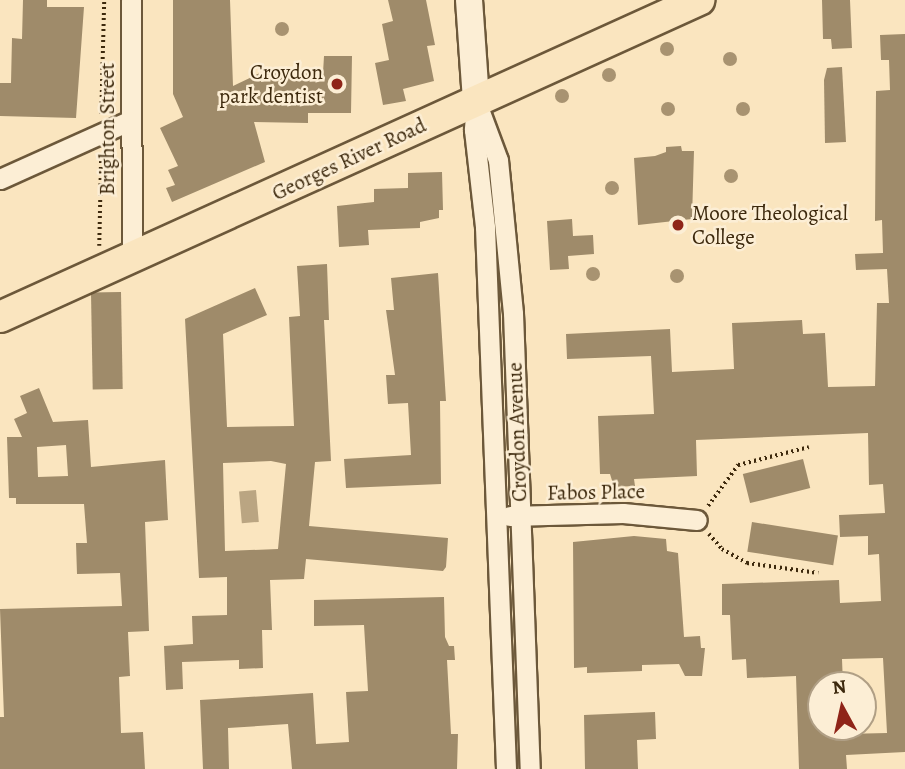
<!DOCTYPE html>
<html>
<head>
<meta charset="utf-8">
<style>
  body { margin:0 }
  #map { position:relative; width:905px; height:769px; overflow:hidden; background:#fae5bf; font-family:Alegreya,serif }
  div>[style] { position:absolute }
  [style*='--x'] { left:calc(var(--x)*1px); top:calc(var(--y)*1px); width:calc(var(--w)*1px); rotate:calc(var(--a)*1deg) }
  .water>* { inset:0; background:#baa582; transform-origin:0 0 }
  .building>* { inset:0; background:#9f8b6a; transform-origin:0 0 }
  .path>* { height:3.5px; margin-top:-1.75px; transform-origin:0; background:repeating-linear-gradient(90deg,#3d290d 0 2px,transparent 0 5.5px) }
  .roads { filter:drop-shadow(2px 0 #6c583a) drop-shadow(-2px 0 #6c583a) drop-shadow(0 2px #6c583a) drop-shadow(0 -2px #6c583a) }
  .street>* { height:19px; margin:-9.5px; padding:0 9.5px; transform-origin:9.5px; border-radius:9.5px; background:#fceed5 }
  .secondary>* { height:26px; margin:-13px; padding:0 13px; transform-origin:13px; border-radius:13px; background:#fceed5 }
  .primary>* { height:30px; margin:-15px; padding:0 15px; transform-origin:15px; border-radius:15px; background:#fae5bf }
  .trees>* { width:14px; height:14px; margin:-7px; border-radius:50%; background:#a89371 }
  .dots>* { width:19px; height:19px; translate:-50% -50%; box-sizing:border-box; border:4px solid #fceed5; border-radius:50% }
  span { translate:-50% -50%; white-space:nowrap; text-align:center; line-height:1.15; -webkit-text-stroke:5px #fceed5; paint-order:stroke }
  .poi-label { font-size:21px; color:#3d290d }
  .right { translate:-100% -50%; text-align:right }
  .left { translate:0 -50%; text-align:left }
  .street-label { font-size:21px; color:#3d290d }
  .north { position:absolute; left:807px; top:671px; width:70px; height:70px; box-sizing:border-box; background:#fceed5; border:2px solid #b09f85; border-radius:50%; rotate:352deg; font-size:19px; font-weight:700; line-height:28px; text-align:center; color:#3d290d }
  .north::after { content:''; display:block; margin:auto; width:24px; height:32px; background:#8f2418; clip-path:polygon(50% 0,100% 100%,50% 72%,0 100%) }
</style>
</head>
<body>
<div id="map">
  <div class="water">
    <div style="left:256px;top:490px;width:32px;height:17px;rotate:85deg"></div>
  </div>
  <div class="building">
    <div style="clip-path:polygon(23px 0,47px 0,47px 7px,84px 7px,76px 118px,0 116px,0 83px,11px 83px,12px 38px,22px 39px)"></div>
    <div style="clip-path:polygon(173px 0,230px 0,233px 86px,262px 72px,323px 73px,324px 56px,352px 56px,351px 113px,308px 113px,308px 123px,254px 122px,265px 162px,172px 202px,166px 188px,175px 185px,168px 170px,178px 166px,160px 128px,183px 117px,173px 94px)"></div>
    <div style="clip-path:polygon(388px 0,426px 0,435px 45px,427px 46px,434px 81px,403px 89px,406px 101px,383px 105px,375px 63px,389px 60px,382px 24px,393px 21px)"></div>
    <div style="clip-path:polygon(822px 0,850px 0,852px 48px,832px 49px,831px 39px,823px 39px)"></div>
    <div style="clip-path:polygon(evenodd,905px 34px,905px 752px,846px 755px,847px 769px,799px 769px,796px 676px,747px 678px,746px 659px,732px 660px,730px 615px,722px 615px,722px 584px,839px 580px,840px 603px,881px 601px,879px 554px,868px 555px,868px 536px,840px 537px,839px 515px,885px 513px,883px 484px,869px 485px,868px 433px,696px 440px,697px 476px,634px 479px,635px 486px,614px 487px,610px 474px,600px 474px,598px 416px,654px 414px,651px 356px,567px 359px,566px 334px,670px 329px,672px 372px,734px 369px,732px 323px,802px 320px,803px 334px,825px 333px,828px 387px,875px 386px,877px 303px,889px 303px,887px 269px,856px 270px,855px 254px,883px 253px,882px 220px,875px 221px,876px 91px,890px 90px,889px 60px,881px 60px,880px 35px,905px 34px,883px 658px,887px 733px,845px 734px,845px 727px,821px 727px,821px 685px,843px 685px,842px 659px,883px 658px)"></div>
    <div style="clip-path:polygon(842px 67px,846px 142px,825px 143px,824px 80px,827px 68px)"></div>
    <div style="clip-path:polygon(681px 146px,682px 151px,694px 151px,692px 219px,638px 225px,634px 158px,655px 156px,666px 152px,666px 147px)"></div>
    <div style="clip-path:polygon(442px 172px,443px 210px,439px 210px,439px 218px,420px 222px,420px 228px,368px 230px,369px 245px,339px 247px,337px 206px,374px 202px,374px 189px,408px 188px,408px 173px)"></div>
    <div style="clip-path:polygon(572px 219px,573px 236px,593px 235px,594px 254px,568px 256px,569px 269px,550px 270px,547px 221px)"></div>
    <div style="clip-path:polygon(evenodd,327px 264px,329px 320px,324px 320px,331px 461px,315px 462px,309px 526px,448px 538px,446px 567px,443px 571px,306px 559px,304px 579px,270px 580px,272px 630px,262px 630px,263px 668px,239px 669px,239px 660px,182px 662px,183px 689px,166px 690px,164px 646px,193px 644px,192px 616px,227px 615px,227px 577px,199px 578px,185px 319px,255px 288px,267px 315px,223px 334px,227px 427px,294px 426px,289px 317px,300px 316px,297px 266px,327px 264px,271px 461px,286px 464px,278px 549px,225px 551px,223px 463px,271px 461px)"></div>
    <div style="clip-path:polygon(438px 273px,446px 401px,440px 401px,441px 484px,346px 488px,344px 459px,411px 455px,408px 403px,388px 404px,386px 375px,395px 375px,386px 310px,394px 310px,391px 278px)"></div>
    <div style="left:121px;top:292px;width:97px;height:30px;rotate:89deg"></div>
    <div style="clip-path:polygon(evenodd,39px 388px,53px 422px,88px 420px,91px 467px,165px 460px,168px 520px,145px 522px,149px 631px,128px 632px,130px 676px,119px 677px,121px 733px,143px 732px,145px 769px,0 769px,0 717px,4px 717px,0 609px,122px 606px,120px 573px,77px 574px,76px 543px,87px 543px,84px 504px,16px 504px,16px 498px,9px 498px,7px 437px,22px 437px,14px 419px,27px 413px,20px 396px,39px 388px,66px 445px,68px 476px,38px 477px,37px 447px,66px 445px)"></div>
    <div style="left:803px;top:459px;width:30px;height:62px;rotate:76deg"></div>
    <div style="left:752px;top:522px;width:87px;height:30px;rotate:9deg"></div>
    <div style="clip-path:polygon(634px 536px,666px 539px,667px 551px,678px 553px,684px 637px,700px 636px,701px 648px,705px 648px,702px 676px,685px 676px,679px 664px,642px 665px,642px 671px,587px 673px,587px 667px,574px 668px,573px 542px)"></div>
    <div style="clip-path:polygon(444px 597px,445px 637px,449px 646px,454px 646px,455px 660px,447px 660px,451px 734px,458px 734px,457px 769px,292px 769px,288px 724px,228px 728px,229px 769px,203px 769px,200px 700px,313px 693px,316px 744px,349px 742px,346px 692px,368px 691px,364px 625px,314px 626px,314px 600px)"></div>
    <div style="clip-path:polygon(655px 712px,656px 739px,637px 740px,638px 769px,585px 769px,584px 715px)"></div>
  </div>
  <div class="path">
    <div style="--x:101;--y:114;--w:114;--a:-88.5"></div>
    <div style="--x:99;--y:246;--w:93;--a:-88.8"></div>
    <div style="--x:708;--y:506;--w:51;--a:-53.8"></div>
    <div style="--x:738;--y:465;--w:73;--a:-14.2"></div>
    <div style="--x:709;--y:534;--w:20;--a:49"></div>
    <div style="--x:722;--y:549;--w:29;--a:29"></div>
    <div style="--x:747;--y:563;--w:72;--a:8"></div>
  </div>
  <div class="roads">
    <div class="street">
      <div style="--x:131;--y:0;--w:258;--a:89.8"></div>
      <div style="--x:476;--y:101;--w:63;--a:69.6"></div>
      <div style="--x:498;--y:160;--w:154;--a:84.4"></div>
      <div style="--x:513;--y:313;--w:456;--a:87.9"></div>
      <div style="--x:476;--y:105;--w:25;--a:95"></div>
      <div style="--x:474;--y:130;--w:98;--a:83.5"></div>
      <div style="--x:485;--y:227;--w:542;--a:87.78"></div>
      <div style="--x:0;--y:179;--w:141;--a:-24.2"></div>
      <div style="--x:510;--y:516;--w:113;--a:-1.5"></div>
      <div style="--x:623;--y:513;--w:74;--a:5.4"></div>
    </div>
    <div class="secondary">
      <div style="--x:469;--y:0;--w:101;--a:86"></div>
    </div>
    <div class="primary">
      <div style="--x:0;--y:317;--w:768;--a:-24.39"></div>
    </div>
  </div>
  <div class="trees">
    <div style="left:282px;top:29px"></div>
    <div style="left:667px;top:49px"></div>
    <div style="left:730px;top:59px"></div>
    <div style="left:609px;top:75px"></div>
    <div style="left:562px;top:96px"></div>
    <div style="left:668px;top:109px"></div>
    <div style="left:743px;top:109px"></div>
    <div style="left:731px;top:176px"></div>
    <div style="left:612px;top:188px"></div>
    <div style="left:593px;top:274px"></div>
    <div style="left:677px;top:276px"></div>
  </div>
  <div class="dots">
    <div style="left:337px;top:84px;background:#8f2418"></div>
    <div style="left:678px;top:225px;background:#8f2418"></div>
  </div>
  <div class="poi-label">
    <span class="right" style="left:323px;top:84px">Croydon<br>park dentist</span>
    <span class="left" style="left:692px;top:225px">Moore Theological<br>College</span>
  </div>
  <div class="street-label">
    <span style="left:107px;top:129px;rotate:-90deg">Brighton Street</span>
    <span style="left:349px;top:159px;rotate:-25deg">Georges River Road</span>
    <span style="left:517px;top:432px;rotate:-92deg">Croydon Avenue</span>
    <span style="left:596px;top:492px;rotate:-1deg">Fabos Place</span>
  </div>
  <div class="north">N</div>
</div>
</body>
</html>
